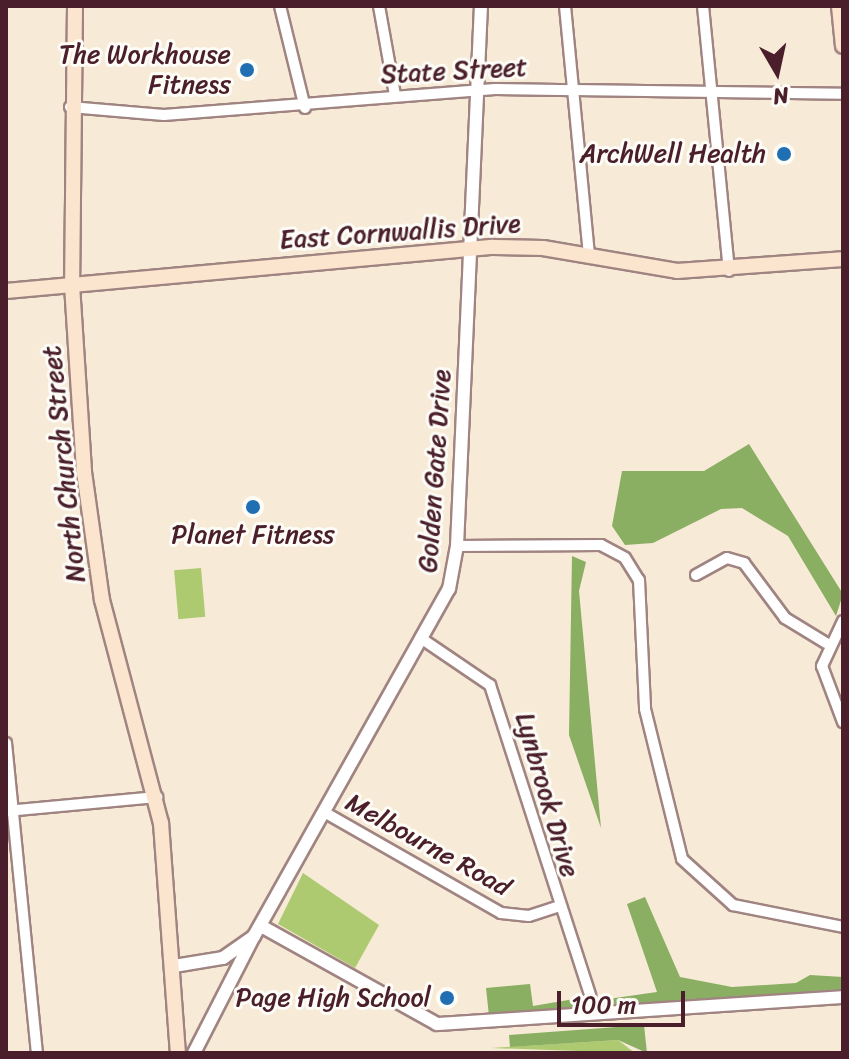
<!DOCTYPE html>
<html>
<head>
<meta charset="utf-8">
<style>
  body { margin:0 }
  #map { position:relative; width:849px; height:1059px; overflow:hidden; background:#f7ead7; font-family:Sriracha,sans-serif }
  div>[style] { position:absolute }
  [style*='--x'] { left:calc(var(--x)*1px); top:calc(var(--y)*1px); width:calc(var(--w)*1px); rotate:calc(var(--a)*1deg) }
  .green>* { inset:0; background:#aeca70; transform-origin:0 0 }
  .forest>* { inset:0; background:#8aae62 }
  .roads { filter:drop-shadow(2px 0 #a08481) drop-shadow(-2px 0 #a08481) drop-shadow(0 2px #a08481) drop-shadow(0 -2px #a08481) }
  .minor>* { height:10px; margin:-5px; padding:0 5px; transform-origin:5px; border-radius:5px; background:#fff }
  .tertiary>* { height:12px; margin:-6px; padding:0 6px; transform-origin:6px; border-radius:6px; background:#fff }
  .secondary>* { height:14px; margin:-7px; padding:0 7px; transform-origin:7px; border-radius:7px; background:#fce5cf }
  .dots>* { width:22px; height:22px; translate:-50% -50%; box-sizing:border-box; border:4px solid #fdfcf7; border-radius:50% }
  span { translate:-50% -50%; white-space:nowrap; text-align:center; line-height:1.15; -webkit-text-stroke:6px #fdfcf7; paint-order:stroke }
  .poi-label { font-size:26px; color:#4a1f2b }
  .right { translate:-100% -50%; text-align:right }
  .street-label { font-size:26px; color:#4a1f2b }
  .frame { position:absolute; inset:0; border:8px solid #4a1f2b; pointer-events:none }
  .north { position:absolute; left:737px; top:32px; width:80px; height:80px; -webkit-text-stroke:6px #fdfcf7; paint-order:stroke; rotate:171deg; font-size:22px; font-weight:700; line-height:32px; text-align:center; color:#4a1f2b }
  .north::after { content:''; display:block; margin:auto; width:28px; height:36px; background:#4a1f2b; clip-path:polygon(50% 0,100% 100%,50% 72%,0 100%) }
  .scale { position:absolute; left:557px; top:991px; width:128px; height:36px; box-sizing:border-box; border:4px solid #4a1f2b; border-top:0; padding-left:10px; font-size:24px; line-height:28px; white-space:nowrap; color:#4a1f2b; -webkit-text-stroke:6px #fdfcf7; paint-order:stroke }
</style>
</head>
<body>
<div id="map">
  <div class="green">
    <div style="left:201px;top:568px;width:49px;height:27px;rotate:85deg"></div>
    <div style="clip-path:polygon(303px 873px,379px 925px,355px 968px,278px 924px)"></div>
    <div style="clip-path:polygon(618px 1040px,635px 1053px,491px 1048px)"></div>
  </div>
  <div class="forest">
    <div style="clip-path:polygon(749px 444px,843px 594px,836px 616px,788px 536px,742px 508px,721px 509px,653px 543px,625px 545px,612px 526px,622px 471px,704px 471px)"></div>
    <div style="clip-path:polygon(572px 556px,586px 562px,579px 591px,601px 828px,569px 735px)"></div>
    <div style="clip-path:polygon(645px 897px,680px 977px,732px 987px,796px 983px,810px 975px,843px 977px,843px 989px,604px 1007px,601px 1000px,657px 992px,627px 904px)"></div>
    <div style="clip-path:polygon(530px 984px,533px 1006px,580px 998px,583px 1007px,489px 1016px,486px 988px)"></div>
    <div style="clip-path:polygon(644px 1025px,647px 1053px,618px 1040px,510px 1047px,509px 1035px)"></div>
  </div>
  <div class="roads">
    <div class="minor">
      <div style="--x:280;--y:6;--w:105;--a:76.2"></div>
      <div style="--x:379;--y:6;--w:90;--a:79.8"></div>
      <div style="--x:565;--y:6;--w:252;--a:84.5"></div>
      <div style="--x:703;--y:6;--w:266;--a:84.4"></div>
      <div style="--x:70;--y:107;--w:94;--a:4.9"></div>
      <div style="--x:164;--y:115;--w:332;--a:-4.5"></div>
      <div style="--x:495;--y:89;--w:348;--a:0.8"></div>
      <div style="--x:457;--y:546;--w:144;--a:-0.4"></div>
      <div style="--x:601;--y:545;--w:27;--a:28"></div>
      <div style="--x:625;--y:558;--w:26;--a:58"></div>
      <div style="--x:639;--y:580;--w:129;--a:87.3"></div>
      <div style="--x:645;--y:709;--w:154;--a:76.1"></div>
      <div style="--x:682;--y:859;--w:69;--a:42"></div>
      <div style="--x:733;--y:905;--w:112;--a:11.3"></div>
      <div style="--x:696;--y:575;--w:35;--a:-29"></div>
      <div style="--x:727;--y:558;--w:18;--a:16"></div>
      <div style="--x:744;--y:563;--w:69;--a:53.3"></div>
      <div style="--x:785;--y:618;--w:48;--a:31.4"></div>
      <div style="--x:843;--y:621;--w:50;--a:115"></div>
      <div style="--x:822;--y:666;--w:60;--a:69.4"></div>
      <div style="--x:422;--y:639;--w:82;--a:34.1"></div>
      <div style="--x:490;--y:685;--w:326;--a:72.1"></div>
      <div style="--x:6;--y:743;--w:312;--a:84.3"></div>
      <div style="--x:6;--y:811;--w:152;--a:-5.3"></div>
      <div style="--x:324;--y:812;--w:204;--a:29.7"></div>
      <div style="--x:501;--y:913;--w:28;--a:6"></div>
      <div style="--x:529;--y:916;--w:29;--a:-18"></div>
    </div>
    <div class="tertiary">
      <div style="--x:261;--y:926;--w:201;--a:29.1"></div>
      <div style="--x:437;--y:1024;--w:407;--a:-3.8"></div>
      <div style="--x:174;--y:966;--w:50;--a:-9.3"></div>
      <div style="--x:223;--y:958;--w:38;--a:-35"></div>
      <div style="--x:254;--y:936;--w:398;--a:-60.7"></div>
      <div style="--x:449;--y:589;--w:44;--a:-79.5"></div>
      <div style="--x:457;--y:546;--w:541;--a:-87.46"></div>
      <div style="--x:194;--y:1053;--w:131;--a:-62.9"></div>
    </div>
    <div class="secondary">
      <div style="--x:75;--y:6;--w:279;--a:90.6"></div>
      <div style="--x:72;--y:285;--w:187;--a:86.3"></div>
      <div style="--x:84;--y:472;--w:129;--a:82"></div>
      <div style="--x:102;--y:600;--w:231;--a:75.2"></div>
      <div style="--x:161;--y:823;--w:231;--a:85.8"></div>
      <div style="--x:839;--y:6;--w:40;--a:84.3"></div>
      <div style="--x:6;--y:291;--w:489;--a:-5.2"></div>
      <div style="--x:493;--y:247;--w:50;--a:1.1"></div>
      <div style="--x:543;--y:248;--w:136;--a:9.7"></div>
      <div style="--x:677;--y:271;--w:166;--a:-4.1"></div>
    </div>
  </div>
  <div class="dots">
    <div style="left:247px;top:70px;background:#1f6fb2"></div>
    <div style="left:784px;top:154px;background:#1f6fb2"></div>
    <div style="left:253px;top:507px;background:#1f6fb2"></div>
    <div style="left:447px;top:998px;background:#1f6fb2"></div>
  </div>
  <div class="poi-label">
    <span class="right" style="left:231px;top:70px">The Workhouse<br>Fitness</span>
    <span class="right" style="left:766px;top:154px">ArchWell Health</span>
    <span style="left:253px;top:535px">Planet Fitness</span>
    <span class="right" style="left:431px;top:998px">Page High School</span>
  </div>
  <div class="street-label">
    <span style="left:454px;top:71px;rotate:-3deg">State Street</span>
    <span style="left:400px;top:232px;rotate:-4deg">East Cornwallis Drive</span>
    <span style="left:64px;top:464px;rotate:-96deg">North Church Street</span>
    <span style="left:435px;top:471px;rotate:-86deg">Golden Gate Drive</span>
    <span style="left:547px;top:795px;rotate:74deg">Lynbrook Drive</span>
    <span style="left:428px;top:845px;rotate:29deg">Melbourne Road</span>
  </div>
  <div class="frame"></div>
  <div class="north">N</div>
  <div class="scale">100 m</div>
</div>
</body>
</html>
